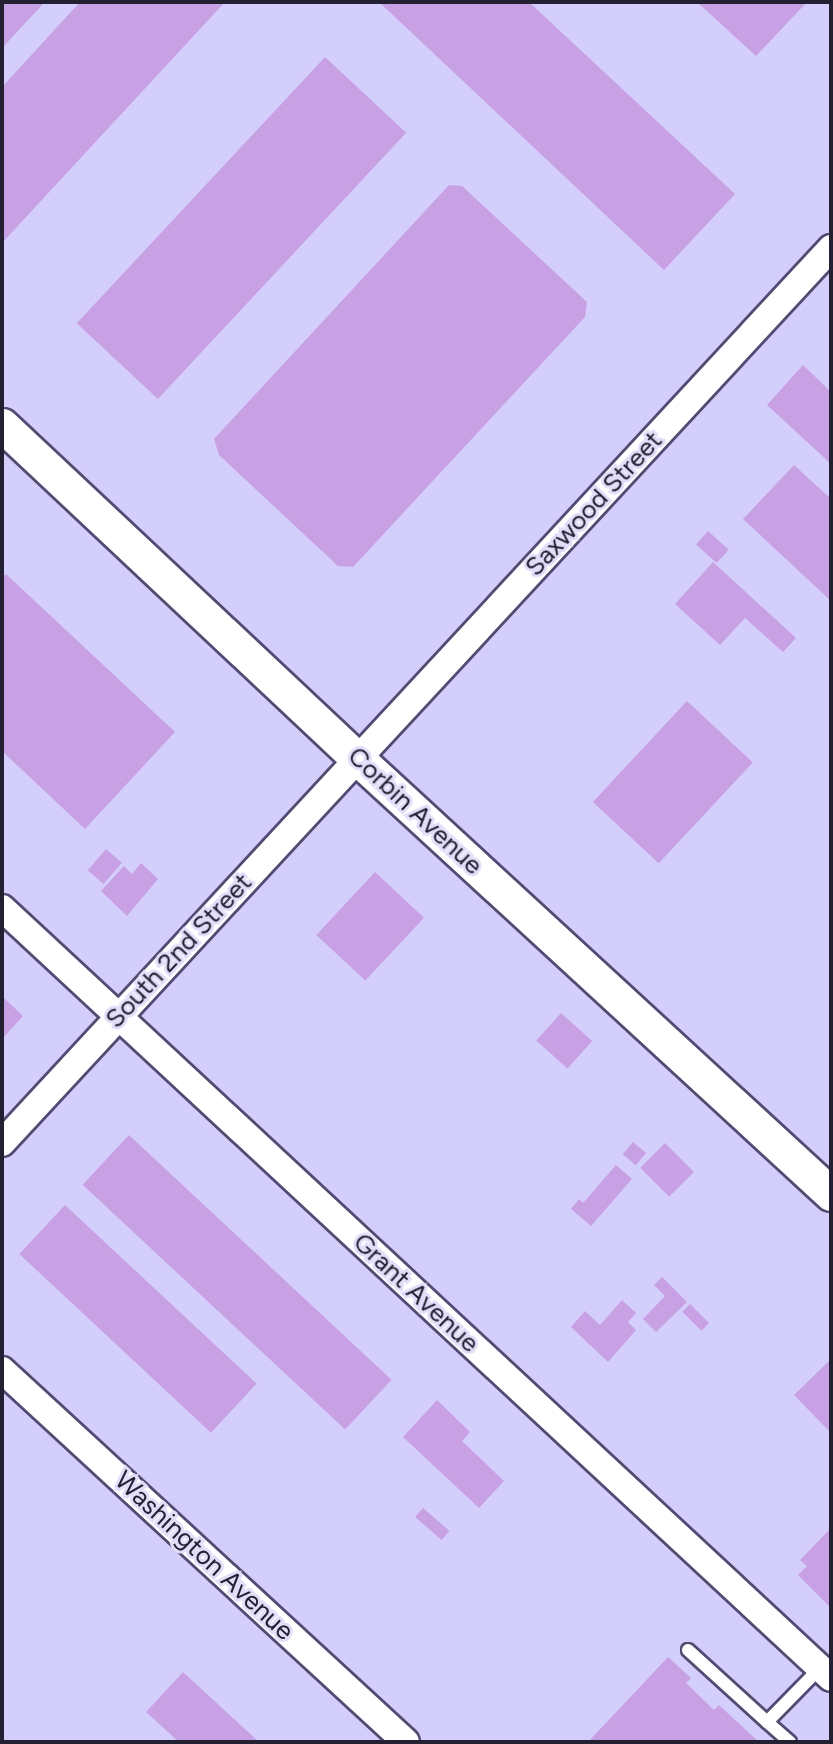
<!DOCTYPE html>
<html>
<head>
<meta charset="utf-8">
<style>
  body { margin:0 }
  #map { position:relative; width:833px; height:1744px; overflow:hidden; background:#d4cefc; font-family:Figtree,sans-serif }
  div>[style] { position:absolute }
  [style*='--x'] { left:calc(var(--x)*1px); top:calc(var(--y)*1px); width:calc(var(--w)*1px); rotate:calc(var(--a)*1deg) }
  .building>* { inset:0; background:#c8a1e5; transform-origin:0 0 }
  .roads { filter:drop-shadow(2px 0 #514c72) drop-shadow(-2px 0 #514c72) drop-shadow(0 2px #514c72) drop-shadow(0 -2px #514c72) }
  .service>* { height:12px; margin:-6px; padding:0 6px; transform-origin:6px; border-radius:6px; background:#fff }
  .minor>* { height:26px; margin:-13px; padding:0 13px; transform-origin:13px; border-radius:13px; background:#fff }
  .tertiary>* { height:33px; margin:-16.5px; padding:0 16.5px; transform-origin:16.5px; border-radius:16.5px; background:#fff }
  span { translate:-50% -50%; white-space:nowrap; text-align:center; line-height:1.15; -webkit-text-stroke:6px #e1defa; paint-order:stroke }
  .street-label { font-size:26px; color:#232031 }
  .frame { position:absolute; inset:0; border:4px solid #232031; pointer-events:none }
</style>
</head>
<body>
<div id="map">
  <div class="building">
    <div style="clip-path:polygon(2px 2px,45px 2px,2px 48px)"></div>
    <div style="clip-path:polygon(80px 2px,225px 2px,2px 243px,2px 87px)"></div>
    <div style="clip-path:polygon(379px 2px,529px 2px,735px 194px,664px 270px)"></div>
    <div style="clip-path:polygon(697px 2px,807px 2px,756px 56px)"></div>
    <div style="left:325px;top:57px;width:111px;height:364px;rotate:43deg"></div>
    <div style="clip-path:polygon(449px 185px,462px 186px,587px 302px,585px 317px,353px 567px,338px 566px,219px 455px,214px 439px)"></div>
    <div style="clip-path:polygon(803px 365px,831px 392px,831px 464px,767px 405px)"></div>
    <div style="clip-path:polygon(794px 465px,831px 499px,831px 601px,743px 519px)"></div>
    <div style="left:708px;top:531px;width:28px;height:18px;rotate:42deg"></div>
    <div style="clip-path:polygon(713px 562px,796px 638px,783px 652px,745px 618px,720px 645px,675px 604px)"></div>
    <div style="clip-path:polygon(6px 574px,175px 732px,85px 829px,2px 751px,2px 578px)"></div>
    <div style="left:687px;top:701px;width:90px;height:138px;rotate:43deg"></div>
    <div style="left:106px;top:849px;width:21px;height:28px;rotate:41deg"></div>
    <div style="clip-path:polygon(141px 863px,158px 879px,127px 916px,101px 891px,124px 866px,132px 874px)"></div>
    <div style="left:375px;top:872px;width:67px;height:86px;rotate:43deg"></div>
    <div style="clip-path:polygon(2px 996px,23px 1016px,2px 1039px)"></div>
    <div style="left:561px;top:1013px;width:42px;height:37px;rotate:42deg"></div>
    <div style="left:129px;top:1135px;width:359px;height:68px;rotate:43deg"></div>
    <div style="left:633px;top:1142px;width:17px;height:16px;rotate:40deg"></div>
    <div style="left:665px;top:1143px;width:41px;height:35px;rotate:45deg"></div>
    <div style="clip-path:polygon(616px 1165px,632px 1179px,591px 1226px,571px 1209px,579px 1199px,583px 1203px)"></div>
    <div style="left:65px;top:1205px;width:262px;height:67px;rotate:43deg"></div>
    <div style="clip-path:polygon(662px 1277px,687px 1302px,656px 1332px,643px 1319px,665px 1296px,654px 1285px)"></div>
    <div style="clip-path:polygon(622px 1300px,636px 1313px,628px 1322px,636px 1330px,608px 1362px,571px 1327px,585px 1311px,600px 1325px)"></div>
    <div style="left:690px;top:1304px;width:27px;height:11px;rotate:45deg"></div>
    <div style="clip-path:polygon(831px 1359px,831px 1427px,828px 1430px,794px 1395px)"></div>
    <div style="clip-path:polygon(437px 1400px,470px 1432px,462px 1441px,504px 1481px,479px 1508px,403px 1437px)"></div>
    <div style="left:423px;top:1508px;width:35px;height:12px;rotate:41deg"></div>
    <div style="clip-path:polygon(831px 1528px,831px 1608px,798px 1575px,807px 1566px,800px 1560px)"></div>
    <div style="clip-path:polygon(668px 1657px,691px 1678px,686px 1683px,714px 1710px,719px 1705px,759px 1742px,588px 1742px)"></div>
    <div style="clip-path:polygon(183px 1672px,259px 1742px,179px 1742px,146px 1712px)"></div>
  </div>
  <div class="roads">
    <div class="service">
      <div style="--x:688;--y:1650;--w:107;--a:42.3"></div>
      <div style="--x:790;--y:1742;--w:30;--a:-139"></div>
      <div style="--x:767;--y:1722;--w:76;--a:-45.5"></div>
    </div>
    <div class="minor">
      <div style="--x:2;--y:908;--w:1131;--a:42.89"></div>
      <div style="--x:2;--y:1143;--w:1220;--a:-47.19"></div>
      <div style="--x:2;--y:1370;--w:549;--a:42.64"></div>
    </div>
    <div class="tertiary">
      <div style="--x:2;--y:425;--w:487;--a:43.2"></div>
      <div style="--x:357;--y:758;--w:644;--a:42.61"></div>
    </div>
  </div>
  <div class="street-label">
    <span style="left:594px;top:504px;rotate:-47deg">Saxwood Street</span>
    <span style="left:415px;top:811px;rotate:43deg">Corbin Avenue</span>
    <span style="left:179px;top:951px;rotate:-47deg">South 2nd Street</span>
    <span style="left:416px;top:1293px;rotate:43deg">Grant Avenue</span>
    <span style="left:204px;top:1556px;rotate:43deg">Washington Avenue</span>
  </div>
  <div class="frame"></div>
</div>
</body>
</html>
